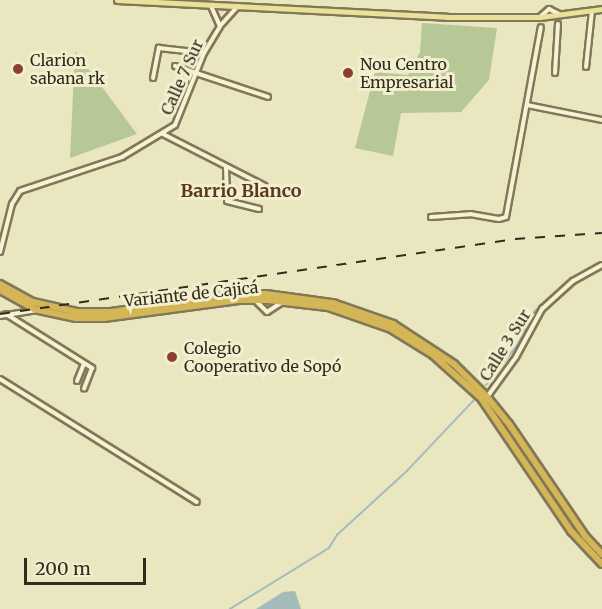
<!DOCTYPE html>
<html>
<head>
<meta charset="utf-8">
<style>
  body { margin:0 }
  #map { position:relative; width:602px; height:609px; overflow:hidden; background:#eae6c0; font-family:Merriweather,serif }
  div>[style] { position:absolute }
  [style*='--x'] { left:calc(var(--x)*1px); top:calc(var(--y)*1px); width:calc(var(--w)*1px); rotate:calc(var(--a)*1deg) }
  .green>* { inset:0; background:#b7c795 }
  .water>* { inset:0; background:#a3bcba }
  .stream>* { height:1.5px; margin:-0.75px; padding:0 0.75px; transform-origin:0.75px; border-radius:0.75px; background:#a3bcba }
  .roads { filter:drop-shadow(2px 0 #817759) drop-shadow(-2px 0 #817759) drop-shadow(0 2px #817759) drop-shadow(0 -2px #817759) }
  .minor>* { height:4px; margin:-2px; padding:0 2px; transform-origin:2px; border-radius:2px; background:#f6f2d2 }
  .major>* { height:5px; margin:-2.5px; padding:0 2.5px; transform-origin:2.5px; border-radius:2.5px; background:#ebe29a }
  .highway>* { height:6px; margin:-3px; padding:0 3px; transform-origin:3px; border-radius:3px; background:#d4b656 }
  .rail>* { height:1.5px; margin-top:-0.75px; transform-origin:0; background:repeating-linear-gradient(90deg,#322b1d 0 10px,transparent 0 20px) }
  .dots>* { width:16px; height:16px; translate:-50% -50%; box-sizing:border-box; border:3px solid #f2efcf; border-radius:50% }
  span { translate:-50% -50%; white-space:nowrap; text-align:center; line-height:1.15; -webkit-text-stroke:6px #f2efcf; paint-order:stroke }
  .poi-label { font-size:16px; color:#322b1d }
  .left { translate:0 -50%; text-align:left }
  .street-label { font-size:16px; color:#322b1d }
  .neighbourhood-label { font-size:18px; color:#5b381f; font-weight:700 }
  .scale { position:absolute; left:24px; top:558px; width:122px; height:27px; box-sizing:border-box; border:3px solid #322b1d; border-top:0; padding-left:8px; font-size:18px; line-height:21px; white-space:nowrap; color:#322b1d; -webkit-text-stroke:4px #f2efcf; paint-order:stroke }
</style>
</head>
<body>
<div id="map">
  <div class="green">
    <div style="clip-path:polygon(422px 23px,497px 28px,489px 80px,461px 112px,401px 113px,393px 156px,355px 148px,375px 72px,408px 75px,420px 52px)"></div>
    <div style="clip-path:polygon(75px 51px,137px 134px,70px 158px)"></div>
  </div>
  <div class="water">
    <div style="clip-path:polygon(295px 591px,301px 609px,256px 609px,283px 592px)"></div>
  </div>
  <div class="stream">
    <div style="--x:486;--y:385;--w:52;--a:-52"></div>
    <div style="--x:518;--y:344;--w:37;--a:-63"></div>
    <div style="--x:535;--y:311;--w:42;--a:-42.1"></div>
    <div style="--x:230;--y:609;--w:116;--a:-31.6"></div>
    <div style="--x:329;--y:548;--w:15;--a:-58"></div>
    <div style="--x:337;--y:535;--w:95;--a:-42.4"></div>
    <div style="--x:407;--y:471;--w:99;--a:-46.6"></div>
  </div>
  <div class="roads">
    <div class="minor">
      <div style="--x:211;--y:6;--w:22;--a:66"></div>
      <div style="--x:541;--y:16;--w:11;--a:-41"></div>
      <div style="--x:549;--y:9;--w:13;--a:27"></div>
      <div style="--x:175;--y:66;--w:98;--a:18.4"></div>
      <div style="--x:586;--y:67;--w:56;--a:-83.9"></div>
      <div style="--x:555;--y:73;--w:49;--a:-86.5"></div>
      <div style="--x:153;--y:78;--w:31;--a:-79"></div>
      <div style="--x:159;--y:48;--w:45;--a:6.3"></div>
      <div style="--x:527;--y:105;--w:76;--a:11.3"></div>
      <div style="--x:163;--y:134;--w:114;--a:27"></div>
      <div style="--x:226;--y:168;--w:33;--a:88"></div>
      <div style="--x:227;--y:201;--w:33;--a:14"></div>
      <div style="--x:431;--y:217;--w:39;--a:-4"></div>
      <div style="--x:470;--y:214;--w:29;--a:10"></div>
      <div style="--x:499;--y:219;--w:7;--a:-16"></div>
      <div style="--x:506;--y:217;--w:193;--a:-79.6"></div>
      <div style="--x:0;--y:252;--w:49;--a:-76"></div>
      <div style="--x:12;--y:204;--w:15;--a:-58"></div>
      <div style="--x:20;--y:191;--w:108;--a:-18.4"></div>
      <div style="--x:122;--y:157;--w:62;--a:-31.1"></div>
      <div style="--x:175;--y:125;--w:78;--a:-68.1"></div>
      <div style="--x:204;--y:53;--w:31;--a:-59"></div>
      <div style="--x:220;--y:26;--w:27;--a:-48"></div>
      <div style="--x:255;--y:300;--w:17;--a:45"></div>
      <div style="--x:267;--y:312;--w:17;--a:-33"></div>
      <div style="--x:6;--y:314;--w:102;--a:32.1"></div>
      <div style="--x:92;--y:368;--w:22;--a:111"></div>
      <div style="--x:0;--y:316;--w:36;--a:-9"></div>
      <div style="--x:0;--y:379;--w:232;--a:32"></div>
      <div style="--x:77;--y:381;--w:18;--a:-68"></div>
      <div style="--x:487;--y:397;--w:49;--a:-54.1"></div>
      <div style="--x:516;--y:357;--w:55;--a:-61.6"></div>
      <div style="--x:542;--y:309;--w:42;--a:-42.1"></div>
      <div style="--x:573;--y:281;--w:33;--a:-29"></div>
    </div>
    <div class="major">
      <div style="--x:117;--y:0;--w:330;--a:2.9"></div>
      <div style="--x:447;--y:17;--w:93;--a:0"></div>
      <div style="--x:540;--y:17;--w:63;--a:-7.4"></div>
    </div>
    <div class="highway">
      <div style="--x:0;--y:284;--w:38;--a:29"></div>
      <div style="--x:33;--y:302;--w:45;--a:12.8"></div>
      <div style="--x:77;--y:312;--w:34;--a:0"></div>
      <div style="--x:111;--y:312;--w:128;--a:-8.1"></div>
      <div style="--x:238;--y:294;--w:28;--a:0"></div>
      <div style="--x:266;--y:294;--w:68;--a:7.7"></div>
      <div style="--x:333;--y:303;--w:64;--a:19.3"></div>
      <div style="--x:393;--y:324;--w:73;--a:33.3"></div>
      <div style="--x:454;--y:364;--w:47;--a:45"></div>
      <div style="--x:487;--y:397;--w:35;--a:51"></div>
      <div style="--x:509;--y:424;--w:135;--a:55.8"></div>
      <div style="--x:585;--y:536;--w:25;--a:47"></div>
      <div style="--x:0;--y:290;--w:39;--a:29"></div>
      <div style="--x:34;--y:309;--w:43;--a:12.1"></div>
      <div style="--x:76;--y:318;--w:28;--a:0"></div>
      <div style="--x:104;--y:318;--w:136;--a:-7.6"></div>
      <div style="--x:239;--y:300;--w:29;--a:0"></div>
      <div style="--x:268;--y:300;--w:60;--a:6.7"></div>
      <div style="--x:328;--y:307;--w:67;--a:19.2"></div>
      <div style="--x:391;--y:329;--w:49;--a:31.8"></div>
      <div style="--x:433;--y:355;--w:64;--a:41.9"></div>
      <div style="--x:481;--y:398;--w:161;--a:55.9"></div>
      <div style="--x:571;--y:531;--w:45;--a:46.8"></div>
    </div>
  </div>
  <div class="rail">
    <div style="--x:0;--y:314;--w:520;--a:-8.29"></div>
    <div style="--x:515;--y:239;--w:87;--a:-3.9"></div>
  </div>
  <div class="dots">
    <div style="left:18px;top:69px;background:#8c402e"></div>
    <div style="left:348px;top:73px;background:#8c402e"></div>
    <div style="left:172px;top:357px;background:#8c402e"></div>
  </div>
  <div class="poi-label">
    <span class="left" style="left:30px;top:69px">Clarion<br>sabana rk</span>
    <span class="left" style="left:360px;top:73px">Nou Centro<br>Empresarial</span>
    <span class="left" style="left:184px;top:357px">Colegio<br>Cooperativo de Sopó</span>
  </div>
  <div class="street-label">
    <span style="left:182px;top:77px;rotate:-66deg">Calle 7 Sur</span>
    <span style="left:191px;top:294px;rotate:-6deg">Variante de Cajicá</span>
    <span style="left:505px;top:345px;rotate:-58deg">Calle 3 Sur</span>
  </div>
  <div class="neighbourhood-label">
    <span style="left:241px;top:191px">Barrio Blanco</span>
  </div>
  <div class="scale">200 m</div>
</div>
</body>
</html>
